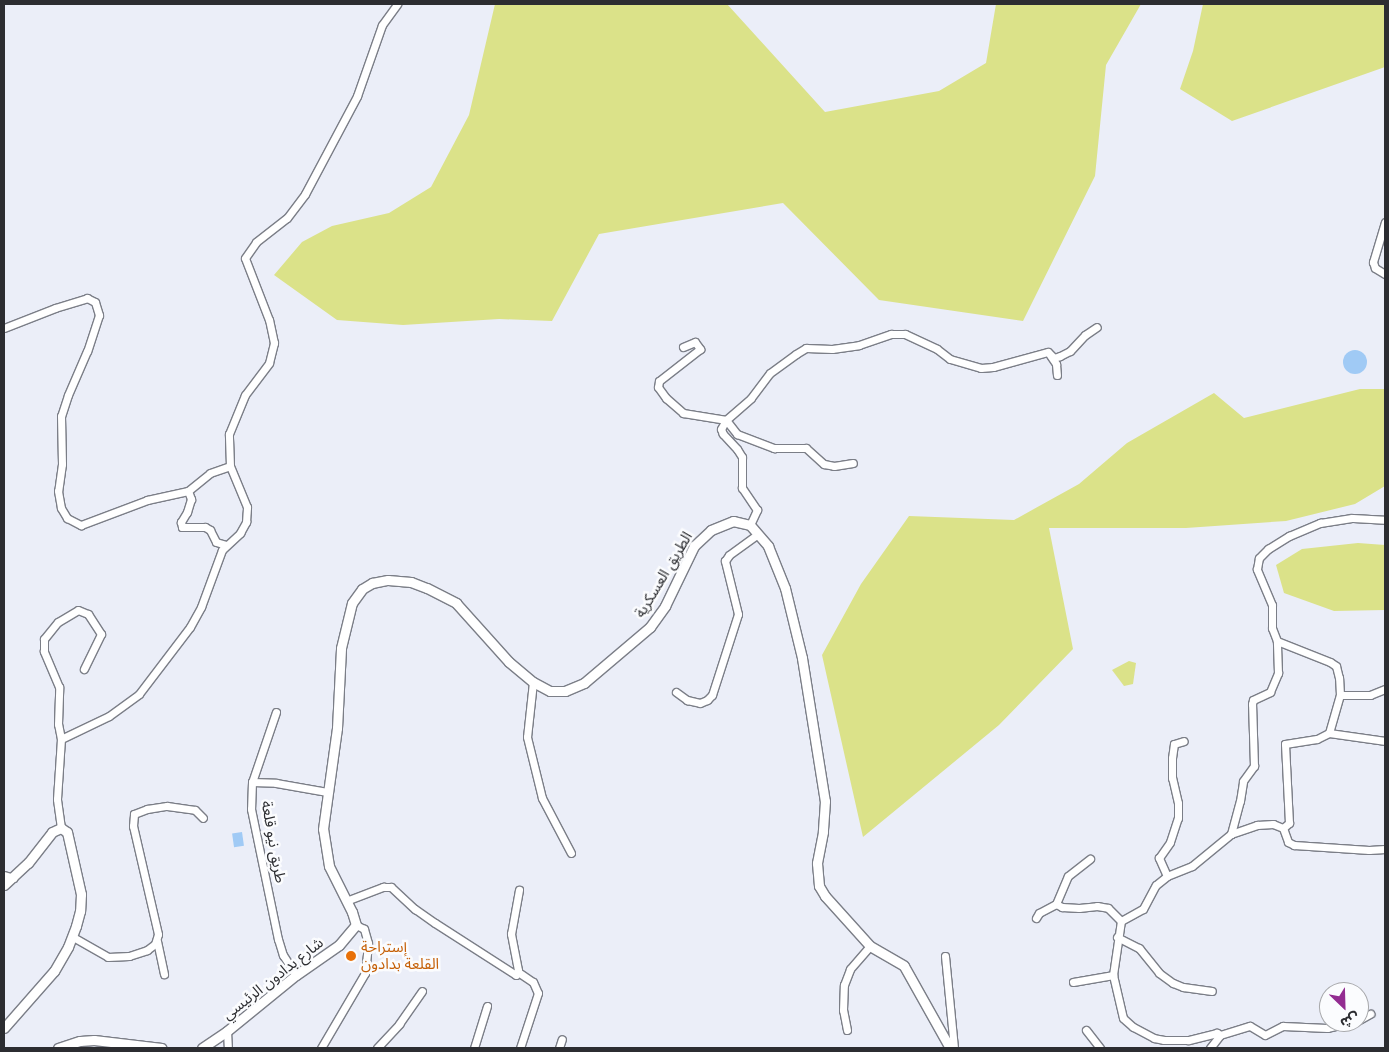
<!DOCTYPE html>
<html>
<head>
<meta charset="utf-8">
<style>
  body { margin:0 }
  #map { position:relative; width:1389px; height:1052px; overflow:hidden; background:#ebeef8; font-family:"Varela Round","Noto Sans Arabic",sans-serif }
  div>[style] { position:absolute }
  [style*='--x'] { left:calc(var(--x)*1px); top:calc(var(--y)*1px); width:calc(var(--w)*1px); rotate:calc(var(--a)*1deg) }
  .green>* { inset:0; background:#dbe289 }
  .water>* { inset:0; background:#a0caf5; transform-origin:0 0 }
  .round { border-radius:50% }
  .roads { filter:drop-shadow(1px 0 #7b7e87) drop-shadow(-1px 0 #7b7e87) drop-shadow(0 1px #7b7e87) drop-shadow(0 -1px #7b7e87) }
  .minor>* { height:7px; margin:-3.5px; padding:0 3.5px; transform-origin:3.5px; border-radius:3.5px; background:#fff }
  .major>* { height:9px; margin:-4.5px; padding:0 4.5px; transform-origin:4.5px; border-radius:4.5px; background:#fff }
  .dots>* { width:14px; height:14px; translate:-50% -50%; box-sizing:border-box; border:2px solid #fbfcfe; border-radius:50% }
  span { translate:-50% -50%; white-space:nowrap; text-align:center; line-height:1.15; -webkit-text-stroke:5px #fbfcfe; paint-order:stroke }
  .street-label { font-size:15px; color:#2c2d31 }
  .food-label { font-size:15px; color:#c56008 }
  .left { translate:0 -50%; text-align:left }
  .frame { position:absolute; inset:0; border:5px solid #2c2d31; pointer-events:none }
  .north { position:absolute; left:1319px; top:982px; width:50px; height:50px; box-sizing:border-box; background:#fbfcfe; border:1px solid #a8a9ac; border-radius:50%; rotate:156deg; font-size:14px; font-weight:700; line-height:20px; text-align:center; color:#2c2d31 }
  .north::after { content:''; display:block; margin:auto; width:18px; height:22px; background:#932c91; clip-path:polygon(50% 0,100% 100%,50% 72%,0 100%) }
</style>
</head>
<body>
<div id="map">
  <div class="green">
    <div style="clip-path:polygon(495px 4px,727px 4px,825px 112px,939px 91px,986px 63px,996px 4px,1141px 4px,1106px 65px,1095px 176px,1023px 321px,879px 300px,783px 203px,599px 234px,552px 321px,499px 319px,403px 325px,337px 320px,274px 275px,302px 242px,332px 226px,389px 213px,431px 187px,469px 115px)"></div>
    <div style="clip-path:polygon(1203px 4px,1385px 4px,1385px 67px,1232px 121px,1180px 89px,1193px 51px)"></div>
    <div style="clip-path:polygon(1360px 389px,1385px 389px,1385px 486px,1355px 504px,1286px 521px,1186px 528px,1049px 528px,1073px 649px,999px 725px,863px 837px,822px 655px,861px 584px,909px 516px,1014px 520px,1079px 484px,1127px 443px,1214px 393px,1244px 418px)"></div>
    <div style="clip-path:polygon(1358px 543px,1385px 545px,1385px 610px,1334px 611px,1284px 593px,1276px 565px,1302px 549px)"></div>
    <div style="clip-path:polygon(1129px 661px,1136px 663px,1133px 684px,1124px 686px,1112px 670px)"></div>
  </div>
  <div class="water">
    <div class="round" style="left:1343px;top:350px;width:24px;height:24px"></div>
    <div style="left:242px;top:832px;width:14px;height:10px;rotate:82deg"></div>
  </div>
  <div class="roads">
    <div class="minor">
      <div style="--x:1385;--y:222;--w:42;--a:106.7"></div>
      <div style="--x:1373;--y:262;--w:6;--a:72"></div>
      <div style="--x:1375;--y:268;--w:12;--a:31"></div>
      <div style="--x:4;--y:328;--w:55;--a:-21.4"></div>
      <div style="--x:55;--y:308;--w:34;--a:-17"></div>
      <div style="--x:87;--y:298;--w:9;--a:27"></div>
      <div style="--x:95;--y:302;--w:14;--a:73"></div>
      <div style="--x:99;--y:315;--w:38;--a:108"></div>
      <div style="--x:87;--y:351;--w:48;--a:113.4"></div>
      <div style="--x:68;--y:395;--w:22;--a:108"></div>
      <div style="--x:61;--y:416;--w:48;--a:88.8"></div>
      <div style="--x:62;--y:464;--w:27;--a:98"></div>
      <div style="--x:58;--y:491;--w:17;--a:80"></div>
      <div style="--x:61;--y:508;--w:12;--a:59"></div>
      <div style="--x:67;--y:518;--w:16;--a:27"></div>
      <div style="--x:81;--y:525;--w:71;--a:-20.7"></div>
      <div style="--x:147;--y:500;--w:42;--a:-12.4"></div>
      <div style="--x:188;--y:491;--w:28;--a:-39"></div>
      <div style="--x:210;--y:473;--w:21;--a:-19"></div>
      <div style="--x:683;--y:347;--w:13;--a:-23"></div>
      <div style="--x:695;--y:342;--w:9;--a:54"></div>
      <div style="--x:700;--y:349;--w:52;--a:142"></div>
      <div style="--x:659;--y:381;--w:6;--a:99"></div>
      <div style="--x:658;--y:387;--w:14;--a:54"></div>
      <div style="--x:666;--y:398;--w:23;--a:41"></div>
      <div style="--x:683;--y:413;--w:44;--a:9.2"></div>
      <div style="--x:726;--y:420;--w:18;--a:52"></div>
      <div style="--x:737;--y:434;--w:40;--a:21"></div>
      <div style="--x:774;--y:448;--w:32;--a:0"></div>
      <div style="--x:806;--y:448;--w:24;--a:42"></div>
      <div style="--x:824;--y:464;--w:10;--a:11"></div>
      <div style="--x:834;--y:466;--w:19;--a:-9"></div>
      <div style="--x:1050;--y:355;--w:11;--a:56"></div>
      <div style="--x:1056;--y:364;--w:11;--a:85"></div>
      <div style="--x:188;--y:491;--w:9;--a:69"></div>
      <div style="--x:191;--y:499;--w:14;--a:107"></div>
      <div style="--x:187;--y:512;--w:12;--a:121"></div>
      <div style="--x:181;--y:522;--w:5;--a:79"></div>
      <div style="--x:182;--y:527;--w:23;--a:0"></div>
      <div style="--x:205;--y:527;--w:6;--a:31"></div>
      <div style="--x:210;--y:530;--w:13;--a:63"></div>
      <div style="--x:216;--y:542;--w:10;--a:17"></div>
      <div style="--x:750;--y:525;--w:17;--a:-65"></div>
      <div style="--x:757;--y:510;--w:27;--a:-124"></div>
      <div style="--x:742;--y:488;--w:31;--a:-90"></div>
      <div style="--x:742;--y:457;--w:9;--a:-122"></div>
      <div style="--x:737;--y:449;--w:21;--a:-133"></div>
      <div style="--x:723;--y:434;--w:5;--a:-112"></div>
      <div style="--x:721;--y:429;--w:10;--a:-61"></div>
      <div style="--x:726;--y:420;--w:33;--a:-41"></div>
      <div style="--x:751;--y:398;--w:31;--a:-53"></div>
      <div style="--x:770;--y:373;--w:32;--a:-36"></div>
      <div style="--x:796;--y:354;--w:12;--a:-31"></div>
      <div style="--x:806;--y:348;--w:26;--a:2"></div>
      <div style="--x:832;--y:349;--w:27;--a:-8"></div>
      <div style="--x:859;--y:345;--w:34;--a:-19"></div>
      <div style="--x:891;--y:334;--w:14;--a:0"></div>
      <div style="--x:905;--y:334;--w:35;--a:25"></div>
      <div style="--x:937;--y:349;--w:16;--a:38"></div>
      <div style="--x:950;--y:359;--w:32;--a:16"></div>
      <div style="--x:981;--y:368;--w:12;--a:-5"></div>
      <div style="--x:993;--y:367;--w:57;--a:-15.3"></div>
      <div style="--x:1048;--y:352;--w:8;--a:45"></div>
      <div style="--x:1054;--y:358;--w:6;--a:-18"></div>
      <div style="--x:1060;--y:356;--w:11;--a:-27"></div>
      <div style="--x:1070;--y:351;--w:22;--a:-47"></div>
      <div style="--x:1085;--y:335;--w:14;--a:-34"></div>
      <div style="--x:533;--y:682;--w:55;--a:96.2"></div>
      <div style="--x:527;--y:737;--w:63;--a:76.2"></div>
      <div style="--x:542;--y:798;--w:62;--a:62.2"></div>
      <div style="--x:676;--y:692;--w:14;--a:36"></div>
      <div style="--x:687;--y:700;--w:13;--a:13"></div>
      <div style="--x:700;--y:703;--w:8;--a:-23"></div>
      <div style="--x:707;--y:700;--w:7;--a:-45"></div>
      <div style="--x:712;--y:695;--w:85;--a:-72.2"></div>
      <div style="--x:738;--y:614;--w:55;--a:-103.8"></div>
      <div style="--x:725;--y:561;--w:7;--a:-56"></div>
      <div style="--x:729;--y:555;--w:36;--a:-36"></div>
      <div style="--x:1340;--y:695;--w:30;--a:0"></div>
      <div style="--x:1370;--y:695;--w:16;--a:-22"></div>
      <div style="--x:276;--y:712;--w:74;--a:108.9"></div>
      <div style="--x:252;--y:782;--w:27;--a:92"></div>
      <div style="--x:251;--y:809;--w:133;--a:78.3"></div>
      <div style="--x:278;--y:939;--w:17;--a:73"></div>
      <div style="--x:283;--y:955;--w:24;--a:57"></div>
      <div style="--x:1329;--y:733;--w:57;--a:8.1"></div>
      <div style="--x:61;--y:739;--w:15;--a:-101"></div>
      <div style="--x:58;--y:724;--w:37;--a:-88"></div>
      <div style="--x:59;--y:687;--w:39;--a:-113"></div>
      <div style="--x:44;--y:651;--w:12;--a:-90"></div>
      <div style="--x:44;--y:639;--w:22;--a:-51"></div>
      <div style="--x:58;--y:622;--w:23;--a:-31"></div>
      <div style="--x:78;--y:610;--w:11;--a:22"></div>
      <div style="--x:88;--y:614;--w:24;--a:57"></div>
      <div style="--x:101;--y:634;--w:39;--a:116"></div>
      <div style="--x:252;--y:782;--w:24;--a:2"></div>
      <div style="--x:276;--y:783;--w:52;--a:10"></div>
      <div style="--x:61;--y:828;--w:29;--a:-98"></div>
      <div style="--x:57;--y:799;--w:60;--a:-86.2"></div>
      <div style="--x:61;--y:739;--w:53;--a:-25.6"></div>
      <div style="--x:109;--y:716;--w:37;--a:-36"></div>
      <div style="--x:139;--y:694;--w:84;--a:-52.7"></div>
      <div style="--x:190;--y:627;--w:23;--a:-61"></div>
      <div style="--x:201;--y:607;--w:61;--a:-69.8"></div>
      <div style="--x:222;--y:550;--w:25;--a:-43"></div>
      <div style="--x:240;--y:533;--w:13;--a:-61"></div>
      <div style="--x:246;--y:522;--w:15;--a:-86"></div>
      <div style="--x:247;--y:507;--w:44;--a:-112.5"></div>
      <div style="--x:230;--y:466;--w:32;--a:-92"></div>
      <div style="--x:229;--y:434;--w:42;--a:-67.7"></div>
      <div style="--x:245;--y:395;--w:40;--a:-53"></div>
      <div style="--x:269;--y:363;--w:21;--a:-76"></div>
      <div style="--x:274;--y:343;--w:24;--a:-102"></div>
      <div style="--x:269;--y:320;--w:66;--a:-111.2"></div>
      <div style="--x:245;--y:258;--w:19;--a:-55"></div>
      <div style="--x:256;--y:242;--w:39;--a:-38"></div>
      <div style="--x:287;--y:218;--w:30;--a:-53"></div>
      <div style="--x:305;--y:194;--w:111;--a:-62"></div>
      <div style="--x:357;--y:96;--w:75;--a:-70.6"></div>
      <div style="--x:382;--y:25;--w:26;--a:-54"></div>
      <div style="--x:1283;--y:828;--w:8;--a:-40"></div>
      <div style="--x:1289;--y:823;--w:79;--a:-92.9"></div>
      <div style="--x:1285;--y:744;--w:32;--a:-9"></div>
      <div style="--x:1317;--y:739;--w:13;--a:-27"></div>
      <div style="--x:1329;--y:733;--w:40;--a:-74"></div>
      <div style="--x:1340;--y:695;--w:17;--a:-93"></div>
      <div style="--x:1339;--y:678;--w:12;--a:-104"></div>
      <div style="--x:1336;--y:666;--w:7;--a:-146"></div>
      <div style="--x:1330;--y:662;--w:57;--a:-158.4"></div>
      <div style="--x:1277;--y:641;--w:14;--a:-111"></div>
      <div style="--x:1272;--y:628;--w:23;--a:-90"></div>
      <div style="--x:1272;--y:605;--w:39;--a:-113"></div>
      <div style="--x:1257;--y:569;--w:11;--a:-80"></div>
      <div style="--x:1259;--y:558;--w:13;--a:-45"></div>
      <div style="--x:1268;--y:549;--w:25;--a:-32"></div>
      <div style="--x:1289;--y:536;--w:34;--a:-23"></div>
      <div style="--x:1320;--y:523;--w:32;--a:-9"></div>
      <div style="--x:1352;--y:518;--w:33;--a:3"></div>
      <div style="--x:1231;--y:834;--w:34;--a:-75"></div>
      <div style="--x:1240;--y:801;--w:20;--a:-81"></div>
      <div style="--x:1243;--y:781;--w:19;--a:-54"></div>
      <div style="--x:1254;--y:766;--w:62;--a:-91.8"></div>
      <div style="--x:1252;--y:704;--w:4;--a:-76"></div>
      <div style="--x:1253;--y:700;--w:19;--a:-25"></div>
      <div style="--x:1270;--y:692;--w:21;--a:-67"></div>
      <div style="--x:1278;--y:673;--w:32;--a:-92"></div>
      <div style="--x:4;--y:875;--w:10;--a:17"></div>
      <div style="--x:1167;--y:876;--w:20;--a:-114"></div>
      <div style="--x:1159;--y:858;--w:19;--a:-55"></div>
      <div style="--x:1170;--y:842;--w:25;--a:-72"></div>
      <div style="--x:1178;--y:818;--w:15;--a:-90"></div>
      <div style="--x:1178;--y:803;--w:26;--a:-103"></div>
      <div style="--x:1172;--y:778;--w:20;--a:-90"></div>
      <div style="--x:1172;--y:758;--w:14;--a:-82"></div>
      <div style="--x:1174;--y:744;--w:10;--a:-17"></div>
      <div style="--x:346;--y:901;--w:40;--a:-21"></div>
      <div style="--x:383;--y:887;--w:8;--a:0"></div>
      <div style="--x:391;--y:887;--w:33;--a:43"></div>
      <div style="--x:415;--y:909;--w:24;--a:35"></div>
      <div style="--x:435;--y:923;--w:96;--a:32.7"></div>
      <div style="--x:516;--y:975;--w:5;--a:-68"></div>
      <div style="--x:518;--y:970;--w:37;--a:-101"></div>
      <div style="--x:511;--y:934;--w:45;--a:-79.7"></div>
      <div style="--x:1056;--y:904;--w:30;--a:-67"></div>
      <div style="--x:1068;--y:876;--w:28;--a:-38"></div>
      <div style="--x:1036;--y:918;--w:6;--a:-59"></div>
      <div style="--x:1039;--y:913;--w:19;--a:-28"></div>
      <div style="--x:1056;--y:904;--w:7;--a:27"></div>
      <div style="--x:1062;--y:907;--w:17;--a:3"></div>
      <div style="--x:1079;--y:908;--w:18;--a:-6"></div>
      <div style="--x:1097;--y:906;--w:11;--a:10"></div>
      <div style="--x:1108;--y:908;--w:18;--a:45"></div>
      <div style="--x:73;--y:937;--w:40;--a:29.7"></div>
      <div style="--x:108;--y:957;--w:21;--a:-3"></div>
      <div style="--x:129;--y:956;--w:19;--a:-18"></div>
      <div style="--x:147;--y:950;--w:10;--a:-37"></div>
      <div style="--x:155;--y:944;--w:10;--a:-73"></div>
      <div style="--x:158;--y:934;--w:111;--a:-103"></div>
      <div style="--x:133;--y:826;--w:12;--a:-85"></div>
      <div style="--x:134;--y:814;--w:14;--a:-21"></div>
      <div style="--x:147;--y:809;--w:20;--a:-9"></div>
      <div style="--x:167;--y:806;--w:28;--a:8"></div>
      <div style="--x:195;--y:810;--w:11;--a:45"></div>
      <div style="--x:1117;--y:937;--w:25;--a:27"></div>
      <div style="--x:1139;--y:948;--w:32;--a:51"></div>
      <div style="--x:1159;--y:973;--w:17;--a:36"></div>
      <div style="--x:1173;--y:983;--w:11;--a:22"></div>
      <div style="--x:1183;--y:987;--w:29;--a:8"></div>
      <div style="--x:157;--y:941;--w:34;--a:78"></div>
      <div style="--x:945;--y:956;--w:92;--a:84.4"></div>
      <div style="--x:518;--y:972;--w:18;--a:34"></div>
      <div style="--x:533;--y:982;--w:12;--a:66"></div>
      <div style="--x:538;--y:993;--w:58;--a:108.1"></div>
      <div style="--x:1073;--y:982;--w:41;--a:-9.9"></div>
      <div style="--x:1359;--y:1020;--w:13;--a:-29"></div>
      <div style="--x:847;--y:1030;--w:20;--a:-101"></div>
      <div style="--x:843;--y:1010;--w:25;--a:-88"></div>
      <div style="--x:844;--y:985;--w:17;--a:-69"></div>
      <div style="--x:850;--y:969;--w:30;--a:-49"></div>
      <div style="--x:1086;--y:1030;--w:23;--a:52"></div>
      <div style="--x:227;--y:1031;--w:17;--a:87"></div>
      <div style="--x:1220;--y:1035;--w:31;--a:-17"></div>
      <div style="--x:1250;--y:1026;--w:17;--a:31"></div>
      <div style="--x:1265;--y:1035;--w:20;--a:-27"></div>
      <div style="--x:1283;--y:1026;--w:44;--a:2.6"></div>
      <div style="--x:1327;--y:1028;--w:28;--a:-13"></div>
      <div style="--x:321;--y:1048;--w:87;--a:-59.6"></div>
      <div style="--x:365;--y:973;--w:30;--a:-84"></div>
      <div style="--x:368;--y:943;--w:15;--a:-106"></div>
      <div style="--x:364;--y:929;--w:9;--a:-153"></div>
      <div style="--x:377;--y:1048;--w:33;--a:-47"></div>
      <div style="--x:399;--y:1024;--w:40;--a:-55.1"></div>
      <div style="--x:474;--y:1048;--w:44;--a:-72.8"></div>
      <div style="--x:559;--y:1048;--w:9;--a:-72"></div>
      <div style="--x:1210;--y:1048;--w:16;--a:-52"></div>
      <div style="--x:1220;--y:1035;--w:4;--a:-146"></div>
      <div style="--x:1217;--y:1033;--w:30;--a:166"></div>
      <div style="--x:1188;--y:1040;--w:24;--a:180"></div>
      <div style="--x:1164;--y:1040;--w:10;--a:-169"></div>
      <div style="--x:1154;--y:1038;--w:24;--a:-152"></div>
      <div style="--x:1133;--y:1027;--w:13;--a:-138"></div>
      <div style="--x:1123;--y:1018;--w:44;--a:-103.1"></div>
      <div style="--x:1113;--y:975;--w:55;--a:-81.6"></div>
      <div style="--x:1121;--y:921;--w:25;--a:-29"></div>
      <div style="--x:1143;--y:909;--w:27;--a:-62"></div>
      <div style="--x:1156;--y:885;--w:14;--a:-39"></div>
      <div style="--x:1167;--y:876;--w:27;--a:-22"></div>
      <div style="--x:1192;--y:866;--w:50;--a:-39.4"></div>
      <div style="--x:1231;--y:834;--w:28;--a:-19"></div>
      <div style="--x:1257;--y:825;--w:16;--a:-4"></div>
      <div style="--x:1273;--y:824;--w:11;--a:22"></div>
      <div style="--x:1283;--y:828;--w:15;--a:70"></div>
      <div style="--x:1288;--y:842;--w:7;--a:27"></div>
      <div style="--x:1294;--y:845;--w:75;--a:3.8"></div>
      <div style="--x:1369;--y:850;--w:16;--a:-4"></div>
    </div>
    <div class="major">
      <div style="--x:4;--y:885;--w:33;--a:-43"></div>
      <div style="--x:28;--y:863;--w:39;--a:-52"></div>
      <div style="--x:52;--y:832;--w:10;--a:-24"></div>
      <div style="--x:61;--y:828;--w:7;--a:34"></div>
      <div style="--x:67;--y:832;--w:64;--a:77.3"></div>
      <div style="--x:81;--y:894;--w:17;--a:93"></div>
      <div style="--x:80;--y:911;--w:16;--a:105"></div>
      <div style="--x:76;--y:926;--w:22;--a:111"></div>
      <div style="--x:68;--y:947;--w:28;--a:120"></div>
      <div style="--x:54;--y:971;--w:76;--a:131.3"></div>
      <div style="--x:58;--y:1048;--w:23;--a:-18"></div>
      <div style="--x:80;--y:1041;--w:14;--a:-4"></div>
      <div style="--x:94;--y:1040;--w:68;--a:6.7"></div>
      <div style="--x:202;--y:1048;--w:30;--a:-34"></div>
      <div style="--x:227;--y:1031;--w:89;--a:-39.1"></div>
      <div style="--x:296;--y:975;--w:52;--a:-34.9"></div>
      <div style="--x:339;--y:945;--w:26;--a:-50"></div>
      <div style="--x:356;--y:925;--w:14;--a:-107"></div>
      <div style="--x:352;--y:912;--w:51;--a:-116.6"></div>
      <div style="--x:329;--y:866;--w:37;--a:-99"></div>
      <div style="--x:323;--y:829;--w:102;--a:-82.1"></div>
      <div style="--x:337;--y:728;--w:80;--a:-87.1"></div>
      <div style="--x:341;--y:648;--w:46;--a:-76.3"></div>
      <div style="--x:352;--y:603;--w:17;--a:-54"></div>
      <div style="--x:362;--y:589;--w:12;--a:-31"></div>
      <div style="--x:372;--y:583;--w:16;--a:-11"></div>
      <div style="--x:388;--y:580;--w:23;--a:5"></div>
      <div style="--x:411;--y:582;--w:17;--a:21"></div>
      <div style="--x:427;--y:588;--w:33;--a:27"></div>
      <div style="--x:456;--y:603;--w:79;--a:48.1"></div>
      <div style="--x:509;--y:662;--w:31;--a:40"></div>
      <div style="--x:533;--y:682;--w:19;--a:28"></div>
      <div style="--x:550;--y:691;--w:15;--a:0"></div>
      <div style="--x:565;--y:691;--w:21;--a:-23"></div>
      <div style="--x:584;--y:683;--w:87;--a:-40.3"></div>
      <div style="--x:650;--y:627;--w:26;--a:-54"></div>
      <div style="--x:665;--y:606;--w:67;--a:-64.2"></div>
      <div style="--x:694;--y:546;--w:23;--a:-43"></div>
      <div style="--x:711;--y:530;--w:24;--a:-22"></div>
      <div style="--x:733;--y:521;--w:17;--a:13"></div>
      <div style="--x:750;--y:525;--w:28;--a:49"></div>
      <div style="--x:768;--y:546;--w:45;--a:68"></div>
      <div style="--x:785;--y:588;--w:72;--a:76.3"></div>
      <div style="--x:802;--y:658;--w:145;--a:80.9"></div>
      <div style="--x:825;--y:801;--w:31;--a:94"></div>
      <div style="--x:823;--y:832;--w:32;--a:101"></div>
      <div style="--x:817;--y:863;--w:23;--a:85"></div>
      <div style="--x:819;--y:886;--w:12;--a:59"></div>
      <div style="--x:825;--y:896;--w:67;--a:48"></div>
      <div style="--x:870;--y:946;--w:39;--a:30"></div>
      <div style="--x:904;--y:966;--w:94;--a:60.7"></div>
    </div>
  </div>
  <div class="dots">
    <div style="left:351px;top:956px;background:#e8710a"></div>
  </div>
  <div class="street-label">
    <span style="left:664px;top:575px;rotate:-59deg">الطريق العسكرية</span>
    <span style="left:273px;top:842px;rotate:80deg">طريق نيو قلعة</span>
    <span style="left:273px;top:979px;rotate:-38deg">شارع بدادون الرئيسي</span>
  </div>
  <div class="food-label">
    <span class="left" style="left:361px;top:956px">إستراحة<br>القلعة بدادون</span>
  </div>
  <div class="frame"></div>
  <div class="north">ش</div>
</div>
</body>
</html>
